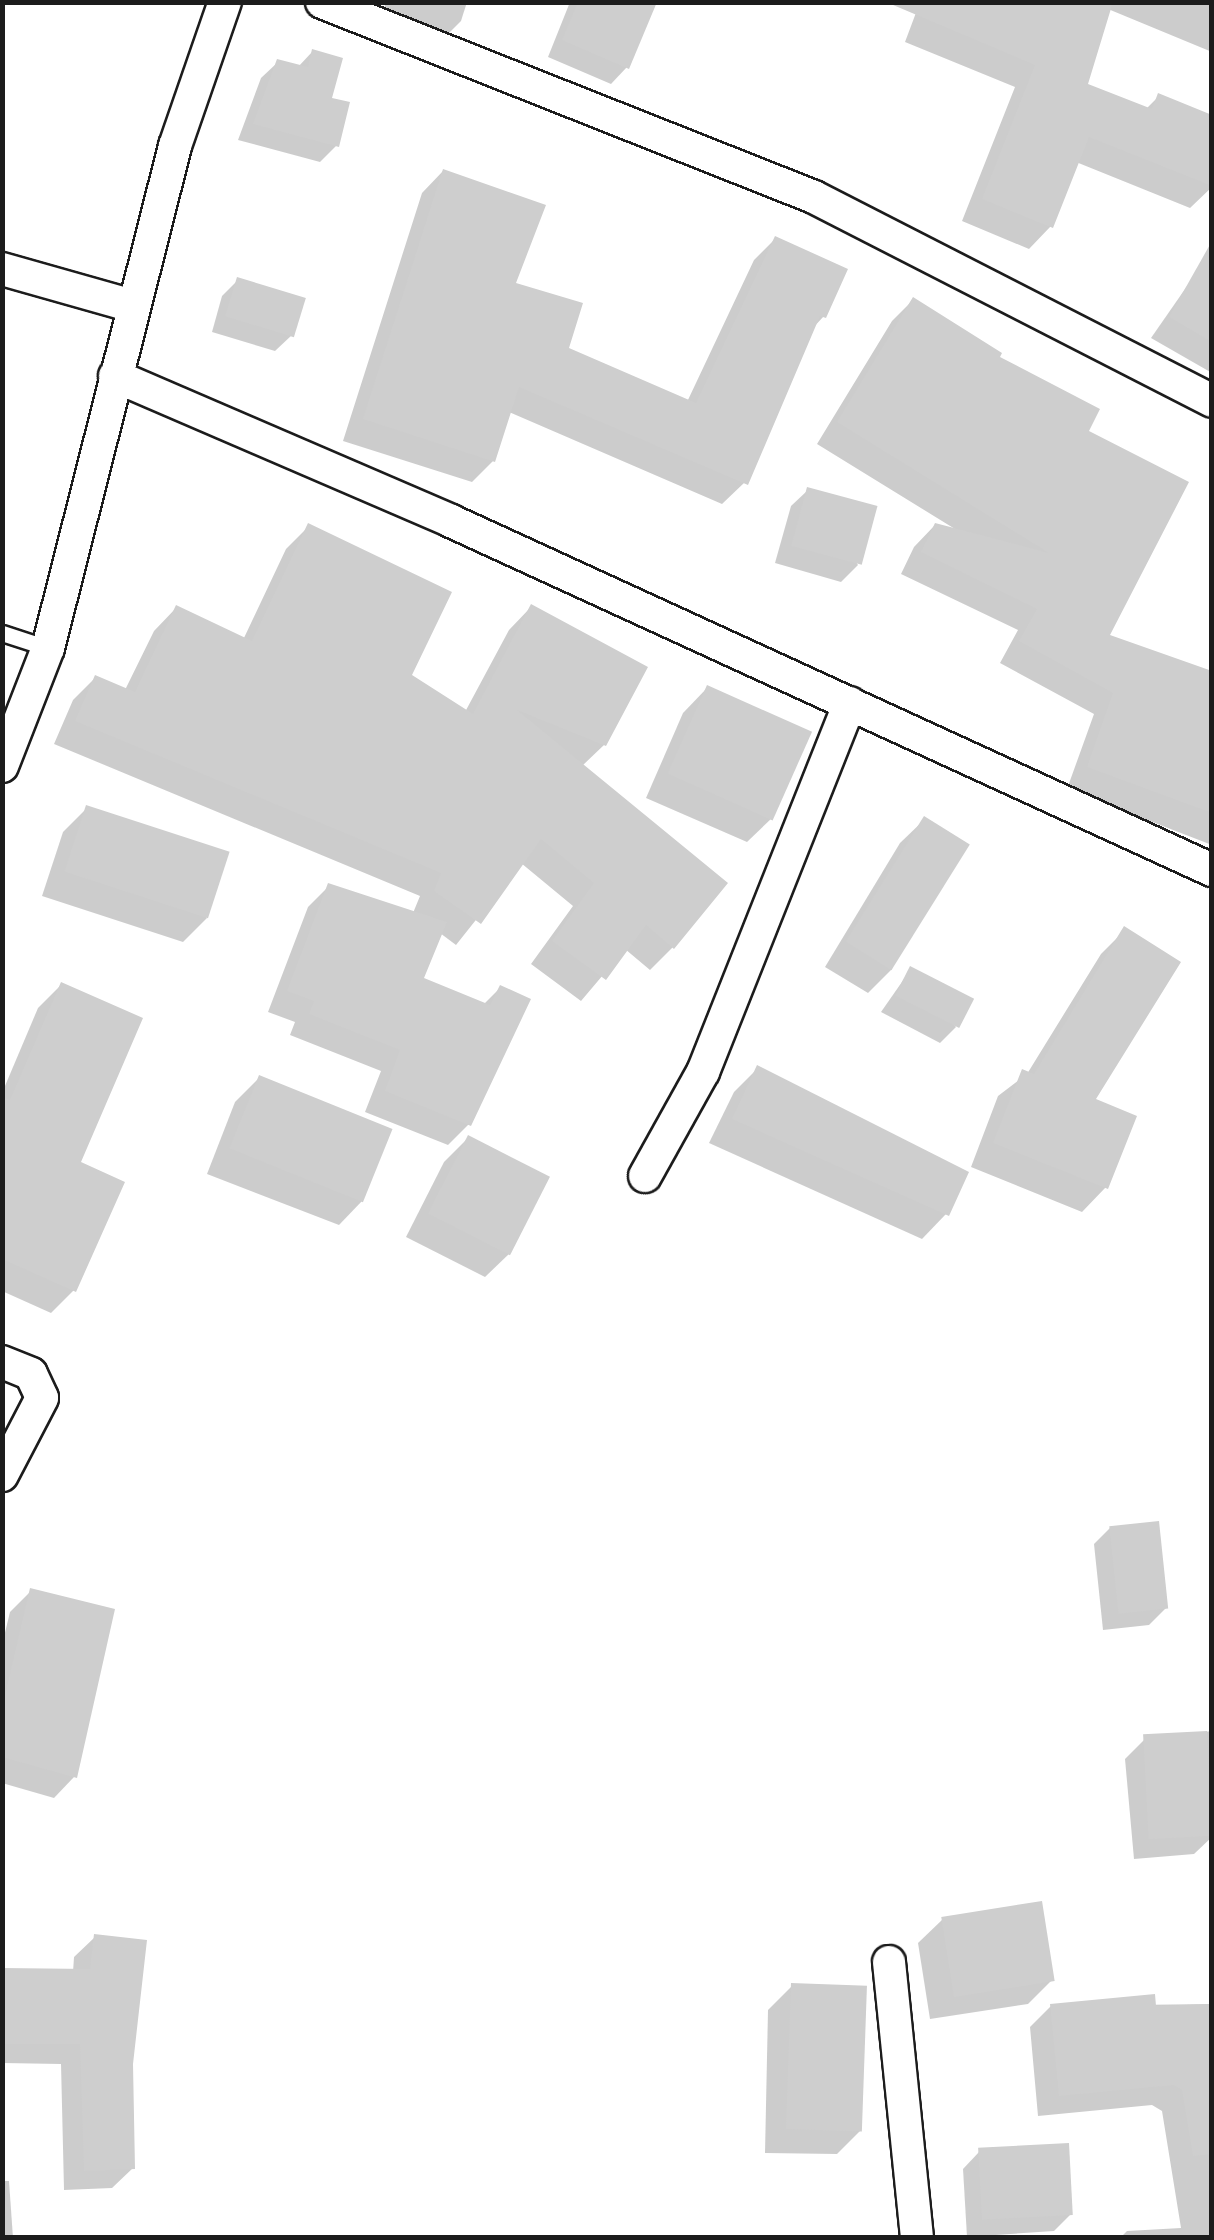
<!DOCTYPE html>
<html>
<head>
<meta charset="utf-8">
<style>
  body { margin:0 }
  #map { position:relative; width:1214px; height:2240px; overflow:hidden; background:#fff; font-family:"Comic Neue",sans-serif }
  div>[style] { position:absolute }
  [style*='--x'] { left:calc(var(--x)*1px); top:calc(var(--y)*1px); width:calc(var(--w)*1px); rotate:calc(var(--a)*1deg) }
  .shadow>* { inset:0; background:#0003 }
  .building>* { inset:0; background:#cecece; transform-origin:0 0 }
  .roads { filter:drop-shadow(2px 0 #1c1c1c) drop-shadow(-2px 0 #1c1c1c) drop-shadow(0 2px #1c1c1c) drop-shadow(0 -2px #1c1c1c) }
  .lane>* { height:15px; margin:-7.5px; padding:0 7.5px; transform-origin:7.5px; border-radius:7.5px; background:#fff }
  .street>* { height:32px; margin:-16px; padding:0 16px; transform-origin:16px; border-radius:16px; background:#fff }
  span { translate:-50% -50%; white-space:nowrap; text-align:center; line-height:1.15; -webkit-text-stroke:8px #fff; paint-order:stroke }
  .frame { position:absolute; inset:0; border:5px solid #1c1c1c; pointer-events:none }
</style>
</head>
<body>
<div id="map">
  <div class="shadow">
    <div style="clip-path:polygon(386px 2px,467px 2px,461px 21px,441px 41px,380px 22px)"></div>
    <div style="clip-path:polygon(570px 2px,654px 2px,627px 67px,611px 84px,548px 57px)"></div>
    <div style="clip-path:polygon(920px 2px,1212px 2px,1212px 52px,1108px 9px,1085px 85px,1146px 109px,1159px 96px,1212px 117px,1212px 187px,1190px 208px,1076px 162px,1051px 226px,1029px 249px,962px 221px,1015px 87px,905px 42px)"></div>
    <div style="clip-path:polygon(312px 52px,336px 146px,320px 162px,238px 140px,261px 78px,278px 62px,298px 67px)"></div>
    <div style="clip-path:polygon(443px 171px,513px 284px,566px 350px,687px 402px,754px 260px,775px 239px,824px 316px,811px 330px,744px 483px,722px 504px,509px 412px,493px 461px,472px 482px,343px 441px,422px 193px)"></div>
    <div style="clip-path:polygon(1192px 279px,1212px 290px,1212px 373px,1151px 338px)"></div>
    <div style="clip-path:polygon(238px 280px,292px 335px,275px 351px,212px 332px,222px 296px)"></div>
    <div style="clip-path:polygon(913px 300px,1086px 432px,1107px 636px,1212px 755px,1212px 845px,1067px 789px,1094px 714px,1000px 663px,1018px 630px,901px 574px,914px 547px,935px 525px,955px 529px,817px 444px,892px 321px)"></div>
    <div style="clip-path:polygon(808px 490px,858px 565px,841px 582px,775px 563px,791px 506px)"></div>
    <div style="clip-path:polygon(309px 526px,409px 676px,465px 712px,509px 630px,531px 607px,604px 745px,582px 766px,673px 947px,650px 970px,625px 949px,581px 1001px,531px 964px,573px 906px,521px 863px,456px 945px,440px 933px,421px 979px,483px 1005px,500px 988px,469px 1124px,448px 1145px,365px 1112px,381px 1071px,290px 1035px,295px 1022px,268px 1012px,308px 907px,329px 886px,413px 913px,420px 896px,54px 744px,73px 700px,95px 678px,125px 690px,154px 631px,176px 608px,243px 640px,286px 549px)"></div>
    <div style="clip-path:polygon(707px 688px,772px 818px,747px 842px,646px 798px,683px 713px)"></div>
    <div style="clip-path:polygon(87px 808px,207px 918px,183px 942px,42px 896px,63px 832px)"></div>
    <div style="clip-path:polygon(925px 819px,892px 969px,868px 993px,825px 967px,900px 843px)"></div>
    <div style="clip-path:polygon(1125px 930px,1093px 1101px,1106px 1187px,1082px 1212px,971px 1167px,998px 1096px,1027px 1074px,1101px 954px)"></div>
    <div style="clip-path:polygon(911px 969px,956px 1027px,940px 1043px,881px 1012px)"></div>
    <div style="clip-path:polygon(61px 985px,78px 1164px,74px 1290px,51px 1313px,2px 1291px,2px 1093px,38px 1008px)"></div>
    <div style="clip-path:polygon(758px 1068px,946px 1214px,922px 1239px,709px 1143px,734px 1092px)"></div>
    <div style="clip-path:polygon(259px 1078px,363px 1200px,339px 1225px,207px 1174px,235px 1102px)"></div>
    <div style="clip-path:polygon(468px 1138px,547px 1178px,510px 1253px,485px 1277px,406px 1237px,444px 1162px)"></div>
    <div style="clip-path:polygon(1110px 1528px,1166px 1608px,1149px 1625px,1103px 1630px,1094px 1544px)"></div>
    <div style="clip-path:polygon(31px 1591px,74px 1777px,54px 1798px,2px 1783px,2px 1645px,10px 1612px)"></div>
    <div style="clip-path:polygon(1212px 1731px,1212px 1837px,1194px 1854px,1134px 1859px,1125px 1759px,1145px 1739px)"></div>
    <div style="clip-path:polygon(943px 1919px,1052px 1980px,1028px 2004px,930px 2019px,918px 1943px)"></div>
    <div style="clip-path:polygon(95px 1937px,130px 2064px,133px 2168px,112px 2188px,64px 2190px,61px 2064px,2px 2063px,2px 1971px,73px 1972px,74px 1957px)"></div>
    <div style="clip-path:polygon(792px 1986px,861px 2130px,837px 2154px,765px 2153px,768px 2010px)"></div>
    <div style="clip-path:polygon(1212px 2004px,1212px 2238px,1120px 2238px,1127px 2231px,1181px 2228px,1162px 2111px,1152px 2105px,1038px 2116px,1030px 2027px,1051px 2006px)"></div>
    <div style="clip-path:polygon(979px 2152px,1071px 2214px,1054px 2231px,967px 2237px,963px 2169px)"></div>
    <div style="clip-path:polygon(2px 2181px,9px 2181px,13px 2238px,2px 2238px)"></div>
  </div>
  <div class="building">
    <div style="clip-path:polygon(578px 2px,657px 2px,629px 69px,562px 40px)"></div>
    <div style="clip-path:polygon(886px 2px,1113px 2px,1088px 84px,1152px 109px,1158px 93px,1212px 115px,1212px 186px,1089px 137px,1053px 228px,982px 199px,1035px 65px)"></div>
    <div style="clip-path:polygon(312px 49px,343px 58px,332px 98px,350px 102px,339px 147px,253px 124px,277px 59px,308px 67px)"></div>
    <div style="clip-path:polygon(443px 169px,546px 205px,516px 283px,583px 303px,569px 348px,696px 403px,775px 236px,848px 269px,826px 318px,820px 316px,748px 485px,519px 387px,495px 462px,363px 419px)"></div>
    <div style="clip-path:polygon(1212px 241px,1212px 342px,1169px 317px)"></div>
    <div style="left:237px;top:277px;width:72px;height:41px;rotate:17deg"></div>
    <div style="clip-path:polygon(913px 297px,1002px 353px,1000px 357px,1100px 409px,1089px 431px,1189px 482px,1110px 635px,1212px 671px,1212px 813px,1087px 767px,1113px 693px,1019px 641px,1037px 609px,921px 552px,935px 523px,1049px 553px,837px 422px)"></div>
    <div style="left:807px;top:487px;width:73px;height:61px;rotate:15deg"></div>
    <div style="clip-path:polygon(308px 523px,452px 592px,412px 675px,473px 714px,531px 604px,648px 667px,606px 746px,517px 710px,728px 883px,674px 949px,646px 925px,606px 980px,552px 941px,594px 883px,541px 839px,481px 924px,434px 891px,441px 873px,75px 721px,95px 675px,135px 692px,176px 605px,252px 641px)"></div>
    <div style="left:707px;top:685px;width:115px;height:97px;rotate:24deg"></div>
    <div style="left:86px;top:805px;width:151px;height:70px;rotate:18deg"></div>
    <div style="left:924px;top:816px;width:54px;height:148px;rotate:32deg"></div>
    <div style="clip-path:polygon(328px 883px,447px 922px,424px 978px,490px 1005px,500px 985px,531px 999px,471px 1126px,385px 1091px,400px 1050px,309px 1014px,314px 1001px,287px 991px)"></div>
    <div style="clip-path:polygon(1124px 926px,1181px 962px,1096px 1099px,1137px 1116px,1108px 1189px,993px 1143px,1022px 1069px,1034px 1074px)"></div>
    <div style="left:910px;top:966px;width:72px;height:33px;rotate:27deg"></div>
    <div style="clip-path:polygon(61px 982px,143px 1018px,81px 1162px,125px 1182px,76px 1292px,2px 1259px,2px 1097px,10px 1100px)"></div>
    <div style="clip-path:polygon(757px 1065px,969px 1172px,949px 1216px,732px 1119px)"></div>
    <div style="left:259px;top:1075px;width:144px;height:79px;rotate:22deg"></div>
    <div style="left:468px;top:1135px;width:92px;height:88px;rotate:27deg"></div>
    <div style="left:1159px;top:1521px;width:88px;height:50px;rotate:84deg"></div>
    <div style="clip-path:polygon(30px 1588px,115px 1609px,77px 1778px,2px 1757px,2px 1708px)"></div>
    <div style="left:1207px;top:1731px;width:105px;height:64px;rotate:87deg"></div>
    <div style="left:1042px;top:1901px;width:81px;height:102px;rotate:81deg"></div>
    <div style="clip-path:polygon(94px 1934px,147px 1940px,133px 2064px,135px 2169px,84px 2171px,80px 2044px,2px 2044px,2px 1968px,90px 1969px)"></div>
    <div style="left:791px;top:1983px;width:76px;height:146px;rotate:2deg"></div>
    <div style="clip-path:polygon(1155px 1994px,1156px 2006px,1212px 2004px,1212px 2154px,1193px 2156px,1182px 2090px,1174px 2085px,1059px 2096px,1050px 2004px)"></div>
    <div style="left:1069px;top:2143px;width:72px;height:91px;rotate:87deg"></div>
  </div>
  <div class="roads">
    <div class="lane">
      <div style="--x:2;--y:633;--w:48;--a:18.1"></div>
    </div>
    <div class="street">
      <div style="--x:322;--y:2;--w:529;--a:21.62"></div>
      <div style="--x:814;--y:197;--w:447;--a:27.1"></div>
      <div style="--x:2;--y:269;--w:136;--a:15.8"></div>
      <div style="--x:115;--y:376;--w:366;--a:23.3"></div>
      <div style="--x:451;--y:521;--w:837;--a:24.64"></div>
      <div style="--x:2;--y:766;--w:127;--a:-68.7"></div>
      <div style="--x:48;--y:648;--w:518;--a:-75.8"></div>
      <div style="--x:175;--y:146;--w:152;--a:-70.9"></div>
      <div style="--x:645;--y:1176;--w:119;--a:-60.9"></div>
      <div style="--x:703;--y:1072;--w:397;--a:-68.3"></div>
      <div style="--x:2;--y:1362;--w:31;--a:22"></div>
      <div style="--x:31;--y:1374;--w:26;--a:65"></div>
      <div style="--x:42;--y:1398;--w:87;--a:117.5"></div>
      <div style="--x:889;--y:1962;--w:277;--a:84.2"></div>
    </div>
  </div>
  <div class="frame"></div>
</div>
</body>
</html>
